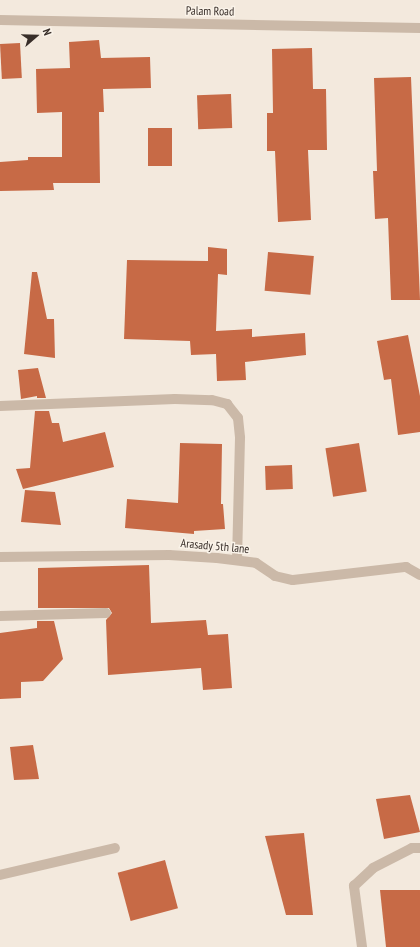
<!DOCTYPE html>
<html>
<head>
<meta charset="utf-8">
<style>
  body { margin:0 }
  #map { position:relative; width:420px; height:947px; overflow:hidden; background:#f3e9dd; font-family:"PT Sans Narrow",sans-serif }
  div>[style] { position:absolute }
  [style*='--x'] { left:calc(var(--x)*1px); top:calc(var(--y)*1px); width:calc(var(--w)*1px); rotate:calc(var(--a)*1deg) }
  .building>* { inset:0; background:#c76a46; transform-origin:0 0 }
  .street>* { height:10px; margin:-5px; padding:0 5px; transform-origin:5px; border-radius:5px; background:#cbb9a8 }
  span { translate:-50% -50%; white-space:nowrap; text-align:center; line-height:1.15; -webkit-text-stroke:3px #faf3e9; paint-order:stroke }
  .street-label { font-size:12px; color:#382e29 }
  .north { position:absolute; left:16px; top:16px; width:40px; height:40px; -webkit-text-stroke:3px #faf3e9; paint-order:stroke; rotate:70deg; font-size:11px; font-weight:700; line-height:16px; text-align:center; color:#382e29 }
  .north::after { content:''; display:block; margin:auto; width:14px; height:18px; background:#382e29; clip-path:polygon(50% 0,100% 100%,50% 72%,0 100%) }
</style>
</head>
<body>
<div id="map">
  <div class="building">
    <div style="clip-path:polygon(99px 40px,101px 58px,150px 57px,151px 88px,103px 89px,104px 112px,99px 112px,100px 183px,53px 183px,54px 190px,0 191px,0 162px,28px 160px,28px 157px,62px 157px,62px 112px,37px 113px,36px 69px,70px 68px,69px 42px)"></div>
    <div style="left:20px;top:43px;width:35px;height:20px;rotate:87deg"></div>
    <div style="clip-path:polygon(312px 48px,313px 89px,326px 89px,327px 150px,308px 150px,311px 220px,278px 222px,275px 151px,267px 151px,267px 113px,273px 113px,272px 49px)"></div>
    <div style="clip-path:polygon(411px 77px,420px 300px,391px 300px,388px 218px,375px 219px,373px 171px,377px 171px,374px 78px)"></div>
    <div style="left:231px;top:94px;width:34px;height:34px;rotate:88deg"></div>
    <div style="left:148px;top:128px;width:24px;height:38px"></div>
    <div style="clip-path:polygon(208px 247px,227px 249px,227px 275px,218px 274px,216px 331px,252px 329px,252px 337px,305px 333px,306px 355px,245px 362px,246px 380px,217px 381px,216px 354px,191px 355px,190px 341px,124px 339px,127px 260px,208px 261px)"></div>
    <div style="left:268px;top:252px;width:46px;height:39px;rotate:5deg"></div>
    <div style="clip-path:polygon(32px 272px,37px 272px,47px 319px,54px 319px,55px 358px,24px 354px)"></div>
    <div style="clip-path:polygon(408px 335px,420px 396px,420px 432px,398px 435px,391px 379px,384px 380px,377px 341px)"></div>
    <div style="clip-path:polygon(38px 368px,46px 398px,37px 398px,37px 396px,21px 399px,18px 370px)"></div>
    <div style="clip-path:polygon(35px 411px,49px 411px,52px 423px,59px 423px,63px 442px,105px 432px,114px 467px,23px 489px,16px 469px,30px 468px)"></div>
    <div style="clip-path:polygon(180px 443px,222px 444px,221px 504px,223px 504px,225px 529px,194px 531px,194px 534px,125px 528px,127px 499px,178px 503px)"></div>
    <div style="left:359px;top:443px;width:49px;height:34px;rotate:81deg"></div>
    <div style="left:292px;top:465px;width:24px;height:27px;rotate:88deg"></div>
    <div style="clip-path:polygon(25px 490px,55px 492px,61px 525px,21px 522px)"></div>
    <div style="clip-path:polygon(149px 565px,151px 623px,206px 620px,208px 635px,228px 634px,232px 688px,203px 690px,201px 668px,108px 675px,106px 620px,112px 613px,109px 608px,38px 608px,38px 568px)"></div>
    <div style="clip-path:polygon(37px 621px,54px 621px,63px 659px,43px 681px,21px 682px,21px 698px,0 699px,0 633px,37px 628px)"></div>
    <div style="clip-path:polygon(33px 745px,39px 779px,14px 780px,10px 747px)"></div>
    <div style="clip-path:polygon(410px 795px,420px 832px,384px 839px,376px 799px)"></div>
    <div style="clip-path:polygon(304px 833px,313px 915px,286px 915px,265px 836px)"></div>
    <div style="left:165px;top:860px;width:50px;height:49px;rotate:75deg"></div>
    <div style="clip-path:polygon(380px 890px,420px 890px,420px 947px,386px 947px)"></div>
  </div>
  <div class="street">
    <div style="--x:0;--y:20;--w:420;--a:1.1"></div>
    <div style="--x:0;--y:406;--w:175;--a:-2.3"></div>
    <div style="--x:175;--y:399;--w:37;--a:2"></div>
    <div style="--x:212;--y:400;--w:16;--a:15"></div>
    <div style="--x:227;--y:404;--w:18;--a:52"></div>
    <div style="--x:238;--y:418;--w:20;--a:84"></div>
    <div style="--x:240;--y:438;--w:122;--a:91.4"></div>
    <div style="--x:0;--y:557;--w:169;--a:-0.7"></div>
    <div style="--x:169;--y:555;--w:48;--a:3.6"></div>
    <div style="--x:217;--y:558;--w:39;--a:7"></div>
    <div style="--x:256;--y:563;--w:23;--a:34"></div>
    <div style="--x:275;--y:576;--w:18;--a:13"></div>
    <div style="--x:293;--y:580;--w:114;--a:-6.6"></div>
    <div style="--x:406;--y:567;--w:16;--a:30"></div>
    <div style="--x:0;--y:616;--w:106;--a:-1.6"></div>
    <div style="--x:0;--y:875;--w:118;--a:-13.2"></div>
    <div style="--x:362;--y:947;--w:62;--a:-97.5"></div>
    <div style="--x:354;--y:886;--w:26;--a:-43"></div>
    <div style="--x:373;--y:868;--w:44;--a:-27.1"></div>
    <div style="--x:412;--y:848;--w:8;--a:0"></div>
  </div>
  <div class="street-label">
    <span style="left:210px;top:11px;rotate:1deg">Palam Road</span>
    <span style="left:215px;top:546px;rotate:5deg">Arasady 5th lane</span>
  </div>
  <div class="north">N</div>
</div>
</body>
</html>
